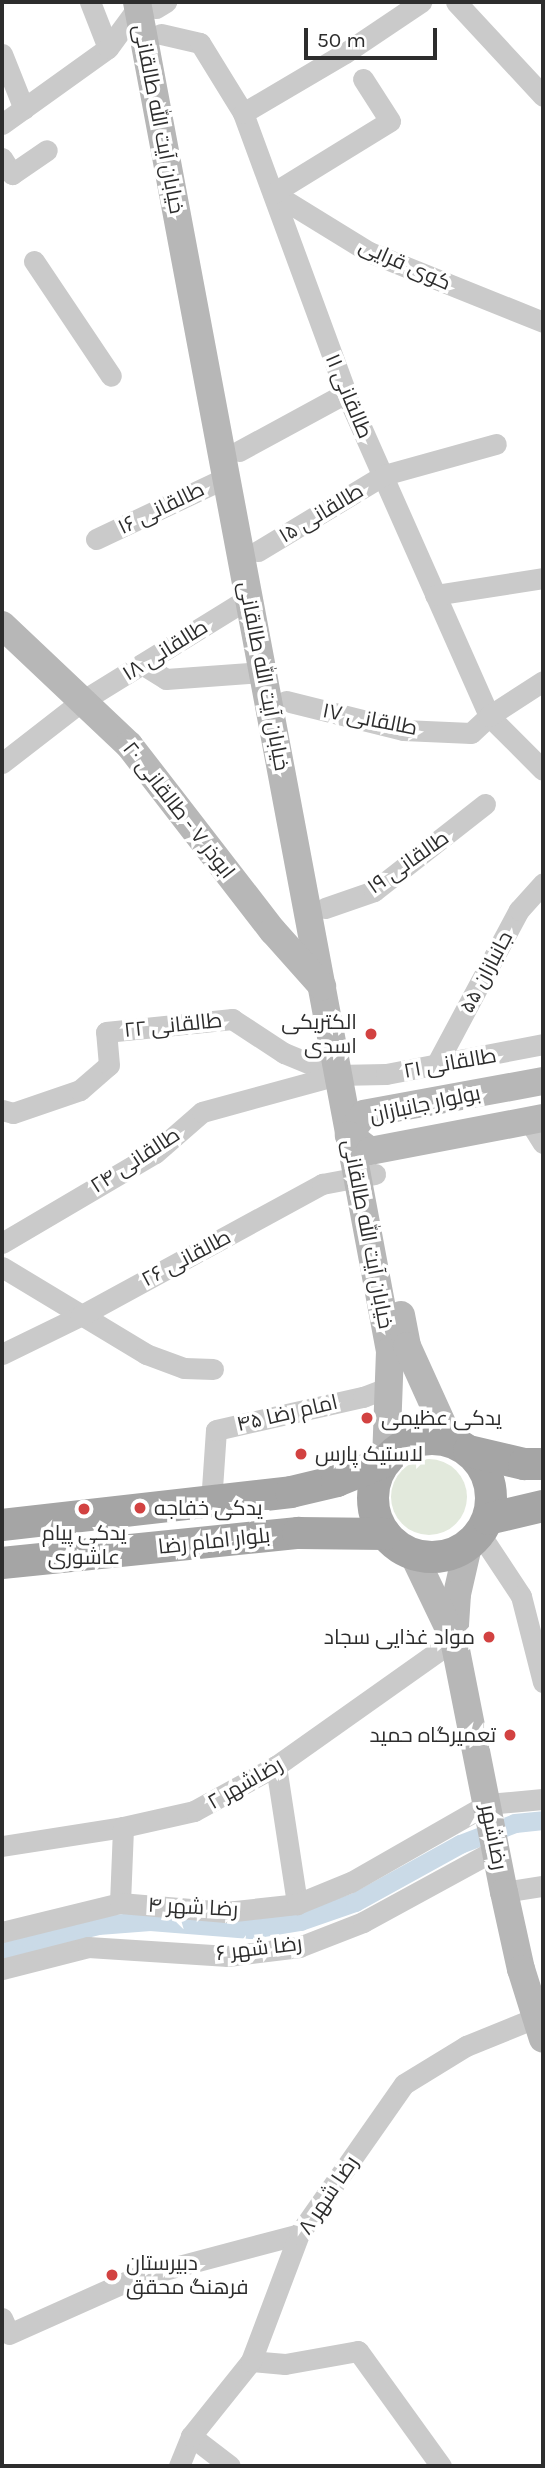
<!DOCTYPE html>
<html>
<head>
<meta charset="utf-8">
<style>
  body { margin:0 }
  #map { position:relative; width:545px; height:2468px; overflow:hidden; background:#fff; font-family:Karla,Cairo,sans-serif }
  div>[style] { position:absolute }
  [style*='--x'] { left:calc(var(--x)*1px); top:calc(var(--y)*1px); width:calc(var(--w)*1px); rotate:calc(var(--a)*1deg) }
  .green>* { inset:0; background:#e2e9dc }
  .round { border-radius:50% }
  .canal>* { height:19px; margin:-9.5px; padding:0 9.5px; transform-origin:9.5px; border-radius:9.5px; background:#cadae7 }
  .street>* { height:21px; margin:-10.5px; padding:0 10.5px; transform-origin:10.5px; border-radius:10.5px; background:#cacaca }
  .secondary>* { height:28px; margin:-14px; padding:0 14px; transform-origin:14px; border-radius:14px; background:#b7b7b7 }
  .primary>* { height:32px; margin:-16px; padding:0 16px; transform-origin:16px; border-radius:16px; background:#a5a5a5 }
  .primary>.ring { margin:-16px; padding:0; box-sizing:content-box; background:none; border:32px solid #a5a5a5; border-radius:50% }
  .dots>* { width:19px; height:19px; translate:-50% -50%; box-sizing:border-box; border:4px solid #fff; border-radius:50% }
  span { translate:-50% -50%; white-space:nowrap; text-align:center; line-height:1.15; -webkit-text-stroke:7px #fff; paint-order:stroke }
  .street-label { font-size:21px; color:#2d2d2d }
  .poi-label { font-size:21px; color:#2d2d2d }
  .right { translate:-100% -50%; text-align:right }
  .left { translate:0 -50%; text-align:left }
  .frame { position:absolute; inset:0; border:4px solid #2d2d2d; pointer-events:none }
  .scale { position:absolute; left:304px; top:28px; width:133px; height:32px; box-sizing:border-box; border:4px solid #2d2d2d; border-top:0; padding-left:9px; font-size:21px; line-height:24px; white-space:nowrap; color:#2d2d2d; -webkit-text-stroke:5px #fff; paint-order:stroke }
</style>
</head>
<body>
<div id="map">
  <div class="green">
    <div class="round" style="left:391px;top:1459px;width:76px;height:76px"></div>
  </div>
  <div class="canal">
    <div style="--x:2;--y:1949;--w:99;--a:-14"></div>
    <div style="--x:98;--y:1925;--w:52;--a:-4.4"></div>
    <div style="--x:150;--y:1921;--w:101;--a:4.5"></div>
    <div style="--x:251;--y:1929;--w:50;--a:-9.3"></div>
    <div style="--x:300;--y:1921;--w:58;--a:-19.1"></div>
    <div style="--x:355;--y:1902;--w:120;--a:-28.9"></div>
    <div style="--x:460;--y:1844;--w:59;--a:-20.9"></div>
    <div style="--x:515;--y:1823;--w:28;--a:-6"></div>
  </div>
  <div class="street">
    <div style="--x:90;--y:2;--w:49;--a:68.6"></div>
    <div style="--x:456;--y:2;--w:128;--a:47.2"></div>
    <div style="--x:156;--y:8;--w:12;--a:-31"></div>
    <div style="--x:161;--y:34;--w:40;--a:13"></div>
    <div style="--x:200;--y:43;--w:82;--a:58.4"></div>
    <div style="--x:243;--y:113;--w:298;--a:69.8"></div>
    <div style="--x:346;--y:393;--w:353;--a:66.1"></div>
    <div style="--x:489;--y:716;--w:76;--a:45"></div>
    <div style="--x:2;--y:54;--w:59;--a:68.2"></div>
    <div style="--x:243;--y:113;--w:118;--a:-30.5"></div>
    <div style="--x:345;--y:53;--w:92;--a:-33.9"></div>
    <div style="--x:2;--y:124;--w:130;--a:-35.6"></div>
    <div style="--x:108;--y:48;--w:51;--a:-53.8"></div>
    <div style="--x:2;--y:158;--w:19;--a:58"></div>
    <div style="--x:12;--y:174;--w:42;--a:-34.4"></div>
    <div style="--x:273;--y:193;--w:113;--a:31.6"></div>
    <div style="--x:369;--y:252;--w:188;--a:21.9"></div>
    <div style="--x:273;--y:193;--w:137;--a:-31.6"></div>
    <div style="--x:390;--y:121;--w:50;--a:-122.7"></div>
    <div style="--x:34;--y:261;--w:138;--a:56.2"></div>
    <div style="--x:239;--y:451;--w:122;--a:-28.5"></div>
    <div style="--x:96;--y:539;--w:145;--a:-25.3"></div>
    <div style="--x:258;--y:551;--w:147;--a:-31.1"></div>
    <div style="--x:384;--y:475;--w:116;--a:-15.5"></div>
    <div style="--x:435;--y:595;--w:109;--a:-8.9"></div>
    <div style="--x:142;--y:664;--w:28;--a:32"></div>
    <div style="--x:166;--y:679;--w:97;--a:-4.1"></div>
    <div style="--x:286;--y:701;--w:121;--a:13.9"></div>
    <div style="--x:403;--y:730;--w:68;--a:2.5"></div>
    <div style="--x:471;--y:733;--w:25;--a:-43"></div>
    <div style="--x:489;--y:716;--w:64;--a:-32.9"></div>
    <div style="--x:2;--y:763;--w:101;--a:-37.8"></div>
    <div style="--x:82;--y:701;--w:196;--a:-31.7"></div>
    <div style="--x:325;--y:908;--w:52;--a:-19.1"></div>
    <div style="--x:374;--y:891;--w:141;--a:-38.1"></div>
    <div style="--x:435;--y:1067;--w:178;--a:-61.9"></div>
    <div style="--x:519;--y:910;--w:36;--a:-48"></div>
    <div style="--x:2;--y:1110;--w:11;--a:15"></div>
    <div style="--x:13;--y:1113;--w:71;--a:-18.9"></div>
    <div style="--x:80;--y:1090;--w:38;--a:-41"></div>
    <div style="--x:109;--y:1065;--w:33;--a:-95"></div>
    <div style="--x:106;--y:1032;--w:127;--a:-5.9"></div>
    <div style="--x:232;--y:1019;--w:62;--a:33.2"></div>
    <div style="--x:284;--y:1053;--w:57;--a:22.5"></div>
    <div style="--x:529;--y:1121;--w:26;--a:58"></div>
    <div style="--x:2;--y:1243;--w:178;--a:-30.5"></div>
    <div style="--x:155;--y:1153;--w:62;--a:-41.1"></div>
    <div style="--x:202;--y:1112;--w:140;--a:-15.3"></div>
    <div style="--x:337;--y:1075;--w:49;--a:-1.2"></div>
    <div style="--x:386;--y:1074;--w:160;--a:-10.8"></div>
    <div style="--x:2;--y:1267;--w:168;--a:31.1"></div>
    <div style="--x:146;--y:1354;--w:40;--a:20.2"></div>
    <div style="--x:184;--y:1368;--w:29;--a:2"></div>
    <div style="--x:2;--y:1354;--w:87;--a:-26"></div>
    <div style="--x:80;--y:1316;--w:276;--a:-28.6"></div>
    <div style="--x:322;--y:1184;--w:54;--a:-10.7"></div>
    <div style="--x:211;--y:1503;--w:73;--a:-86.1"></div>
    <div style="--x:216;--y:1430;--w:151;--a:-12.7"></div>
    <div style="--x:363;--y:1397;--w:28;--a:-21"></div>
    <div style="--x:480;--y:1534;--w:74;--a:56.5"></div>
    <div style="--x:521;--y:1596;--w:89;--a:75.7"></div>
    <div style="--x:276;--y:1766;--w:140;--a:81.3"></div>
    <div style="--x:2;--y:1846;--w:122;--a:-8.9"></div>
    <div style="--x:123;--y:1827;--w:73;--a:-12.7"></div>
    <div style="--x:194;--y:1811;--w:94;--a:-28.8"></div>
    <div style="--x:276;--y:1766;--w:218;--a:-35.3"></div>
    <div style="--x:504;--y:1892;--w:39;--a:-9"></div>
    <div style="--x:120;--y:1903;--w:76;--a:-87.7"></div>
    <div style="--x:2;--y:1932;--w:122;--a:-13.8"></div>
    <div style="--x:120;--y:1903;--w:106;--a:4.9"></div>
    <div style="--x:226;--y:1912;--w:71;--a:-6.4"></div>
    <div style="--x:297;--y:1904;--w:58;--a:-22.2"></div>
    <div style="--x:351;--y:1882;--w:158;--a:-29.7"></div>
    <div style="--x:488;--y:1804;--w:55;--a:-5.2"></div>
    <div style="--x:2;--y:1969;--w:89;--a:-14.3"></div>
    <div style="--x:88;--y:1947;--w:140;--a:3.7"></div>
    <div style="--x:228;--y:1956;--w:72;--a:-7.2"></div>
    <div style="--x:299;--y:1947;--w:69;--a:-21.3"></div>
    <div style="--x:363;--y:1922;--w:153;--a:-28.6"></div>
    <div style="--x:2;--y:2318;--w:17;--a:66"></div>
    <div style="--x:9;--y:2334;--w:137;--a:-24.1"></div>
    <div style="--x:134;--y:2278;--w:171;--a:-14.9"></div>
    <div style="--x:251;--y:2361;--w:34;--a:5"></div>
    <div style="--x:285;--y:2364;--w:74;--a:-10.1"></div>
    <div style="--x:358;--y:2351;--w:142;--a:54.2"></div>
    <div style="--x:191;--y:2436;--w:49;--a:37.6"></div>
    <div style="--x:179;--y:2466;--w:32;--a:-68"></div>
    <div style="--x:191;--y:2436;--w:96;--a:-51.3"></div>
    <div style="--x:251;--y:2361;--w:136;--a:-69.3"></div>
    <div style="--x:299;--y:2234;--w:183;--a:-55"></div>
    <div style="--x:404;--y:2084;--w:73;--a:-31.5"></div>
    <div style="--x:466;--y:2046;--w:74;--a:-22.1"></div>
  </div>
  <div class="secondary">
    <div style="--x:137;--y:2;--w:1373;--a:79.38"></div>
    <div style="--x:390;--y:1351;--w:110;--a:92.1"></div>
    <div style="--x:2;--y:625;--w:175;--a:43.4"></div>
    <div style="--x:129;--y:745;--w:235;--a:52.3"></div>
    <div style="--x:273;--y:931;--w:74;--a:48.3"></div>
    <div style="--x:543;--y:1081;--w:182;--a:169.6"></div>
    <div style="--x:364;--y:1114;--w:26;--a:126"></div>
    <div style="--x:349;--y:1135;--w:26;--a:37"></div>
    <div style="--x:370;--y:1151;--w:176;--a:-10.8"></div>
    <div style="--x:401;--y:1315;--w:32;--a:79"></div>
    <div style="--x:407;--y:1346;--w:104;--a:65.6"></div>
    <div style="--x:468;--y:1546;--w:49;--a:102.9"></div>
    <div style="--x:457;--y:1594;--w:46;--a:93.7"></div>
    <div style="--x:454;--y:1640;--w:257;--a:78.8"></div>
    <div style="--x:504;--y:1892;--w:79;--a:77.6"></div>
    <div style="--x:521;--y:1969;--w:73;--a:72.6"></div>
    <div style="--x:413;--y:1554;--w:92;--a:64.3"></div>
  </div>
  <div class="primary">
    <div class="ring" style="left:373px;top:1439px;width:86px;height:86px"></div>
    <div style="--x:469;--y:1451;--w:57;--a:13.3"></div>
    <div style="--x:524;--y:1464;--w:19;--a:0"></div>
    <div style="--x:488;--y:1519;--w:57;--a:-13.3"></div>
    <div style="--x:2;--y:1525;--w:291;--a:-6.5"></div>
    <div style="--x:291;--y:1492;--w:47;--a:-13.4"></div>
    <div style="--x:337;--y:1481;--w:53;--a:-22.2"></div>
    <div style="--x:2;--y:1563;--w:298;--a:-5.8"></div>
    <div style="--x:298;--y:1533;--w:87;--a:0.7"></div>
  </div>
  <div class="dots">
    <div style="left:371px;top:1034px;background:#d24241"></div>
    <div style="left:367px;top:1418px;background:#d24241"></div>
    <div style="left:301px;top:1454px;background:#d24241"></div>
    <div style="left:140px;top:1508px;background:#d24241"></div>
    <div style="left:84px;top:1509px;background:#d24241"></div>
    <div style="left:489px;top:1637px;background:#d24241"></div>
    <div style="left:510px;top:1735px;background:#d24241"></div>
    <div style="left:112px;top:2275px;background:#d24241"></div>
  </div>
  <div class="street-label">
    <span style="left:159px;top:119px;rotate:79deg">خیابان آیت الله طالقانی</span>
    <span style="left:405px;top:264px;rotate:24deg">کوی قرایی</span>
    <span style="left:349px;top:396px;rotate:67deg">طالقانی ۱۱</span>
    <span style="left:161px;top:508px;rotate:-26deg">طالقانی ۱۶</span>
    <span style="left:321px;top:513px;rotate:-31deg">طالقانی ۱۵</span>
    <span style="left:165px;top:650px;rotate:-32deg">طالقانی ۱۸</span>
    <span style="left:264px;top:676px;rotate:79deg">خیابان آیت الله طالقانی</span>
    <span style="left:370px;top:719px;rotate:11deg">طالقانی ۱۷</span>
    <span style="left:179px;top:810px;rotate:52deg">ابوذر ۷ - طالقانی ۲۰</span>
    <span style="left:408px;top:862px;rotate:-35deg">طالقانی ۱۹</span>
    <span style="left:486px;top:972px;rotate:-62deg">جانبازان ۵۵</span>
    <span style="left:173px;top:1025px;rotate:-6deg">طالقانی ۲۲</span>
    <span style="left:450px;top:1063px;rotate:-10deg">طالقانی ۲۱</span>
    <span style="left:425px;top:1104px;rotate:-12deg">بولوار جانبازان</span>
    <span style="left:135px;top:1160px;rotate:-33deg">طالقانی ۲۴</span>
    <span style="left:368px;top:1234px;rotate:79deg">خیابان آیت الله طالقانی</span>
    <span style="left:186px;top:1258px;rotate:-28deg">طالقانی ۲۶</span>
    <span style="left:287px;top:1413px;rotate:-13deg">امام رضا ۴۵</span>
    <span style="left:214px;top:1541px;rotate:-6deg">بلوار امام رضا</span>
    <span style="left:245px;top:1783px;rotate:-30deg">رضاشهر ۲</span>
    <span style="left:494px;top:1837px;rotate:79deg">رضاشهر</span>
    <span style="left:193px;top:1907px;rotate:3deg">رضا شهر ۴</span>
    <span style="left:259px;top:1948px;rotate:-7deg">رضا شهر ۶</span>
    <span style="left:328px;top:2195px;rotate:-56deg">رضا شهر ۸</span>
  </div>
  <div class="poi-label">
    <span class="right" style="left:357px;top:1034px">الکتریکی<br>اسدی</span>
    <span class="left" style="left:381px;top:1418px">یدکی عظیمی</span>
    <span class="left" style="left:315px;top:1454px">لاستیک پارس</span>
    <span class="left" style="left:154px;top:1508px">یدکی خفاجه</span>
    <span style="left:84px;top:1545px">یدکی پیام<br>عاشوری</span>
    <span class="right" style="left:475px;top:1637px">مواد غذایی سجاد</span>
    <span class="right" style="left:496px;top:1735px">تعمیرگاه حمید</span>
    <span class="left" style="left:126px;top:2275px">دبیرستان<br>فرهنگ محقق</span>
  </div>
  <div class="frame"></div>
  <div class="scale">50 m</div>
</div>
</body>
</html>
